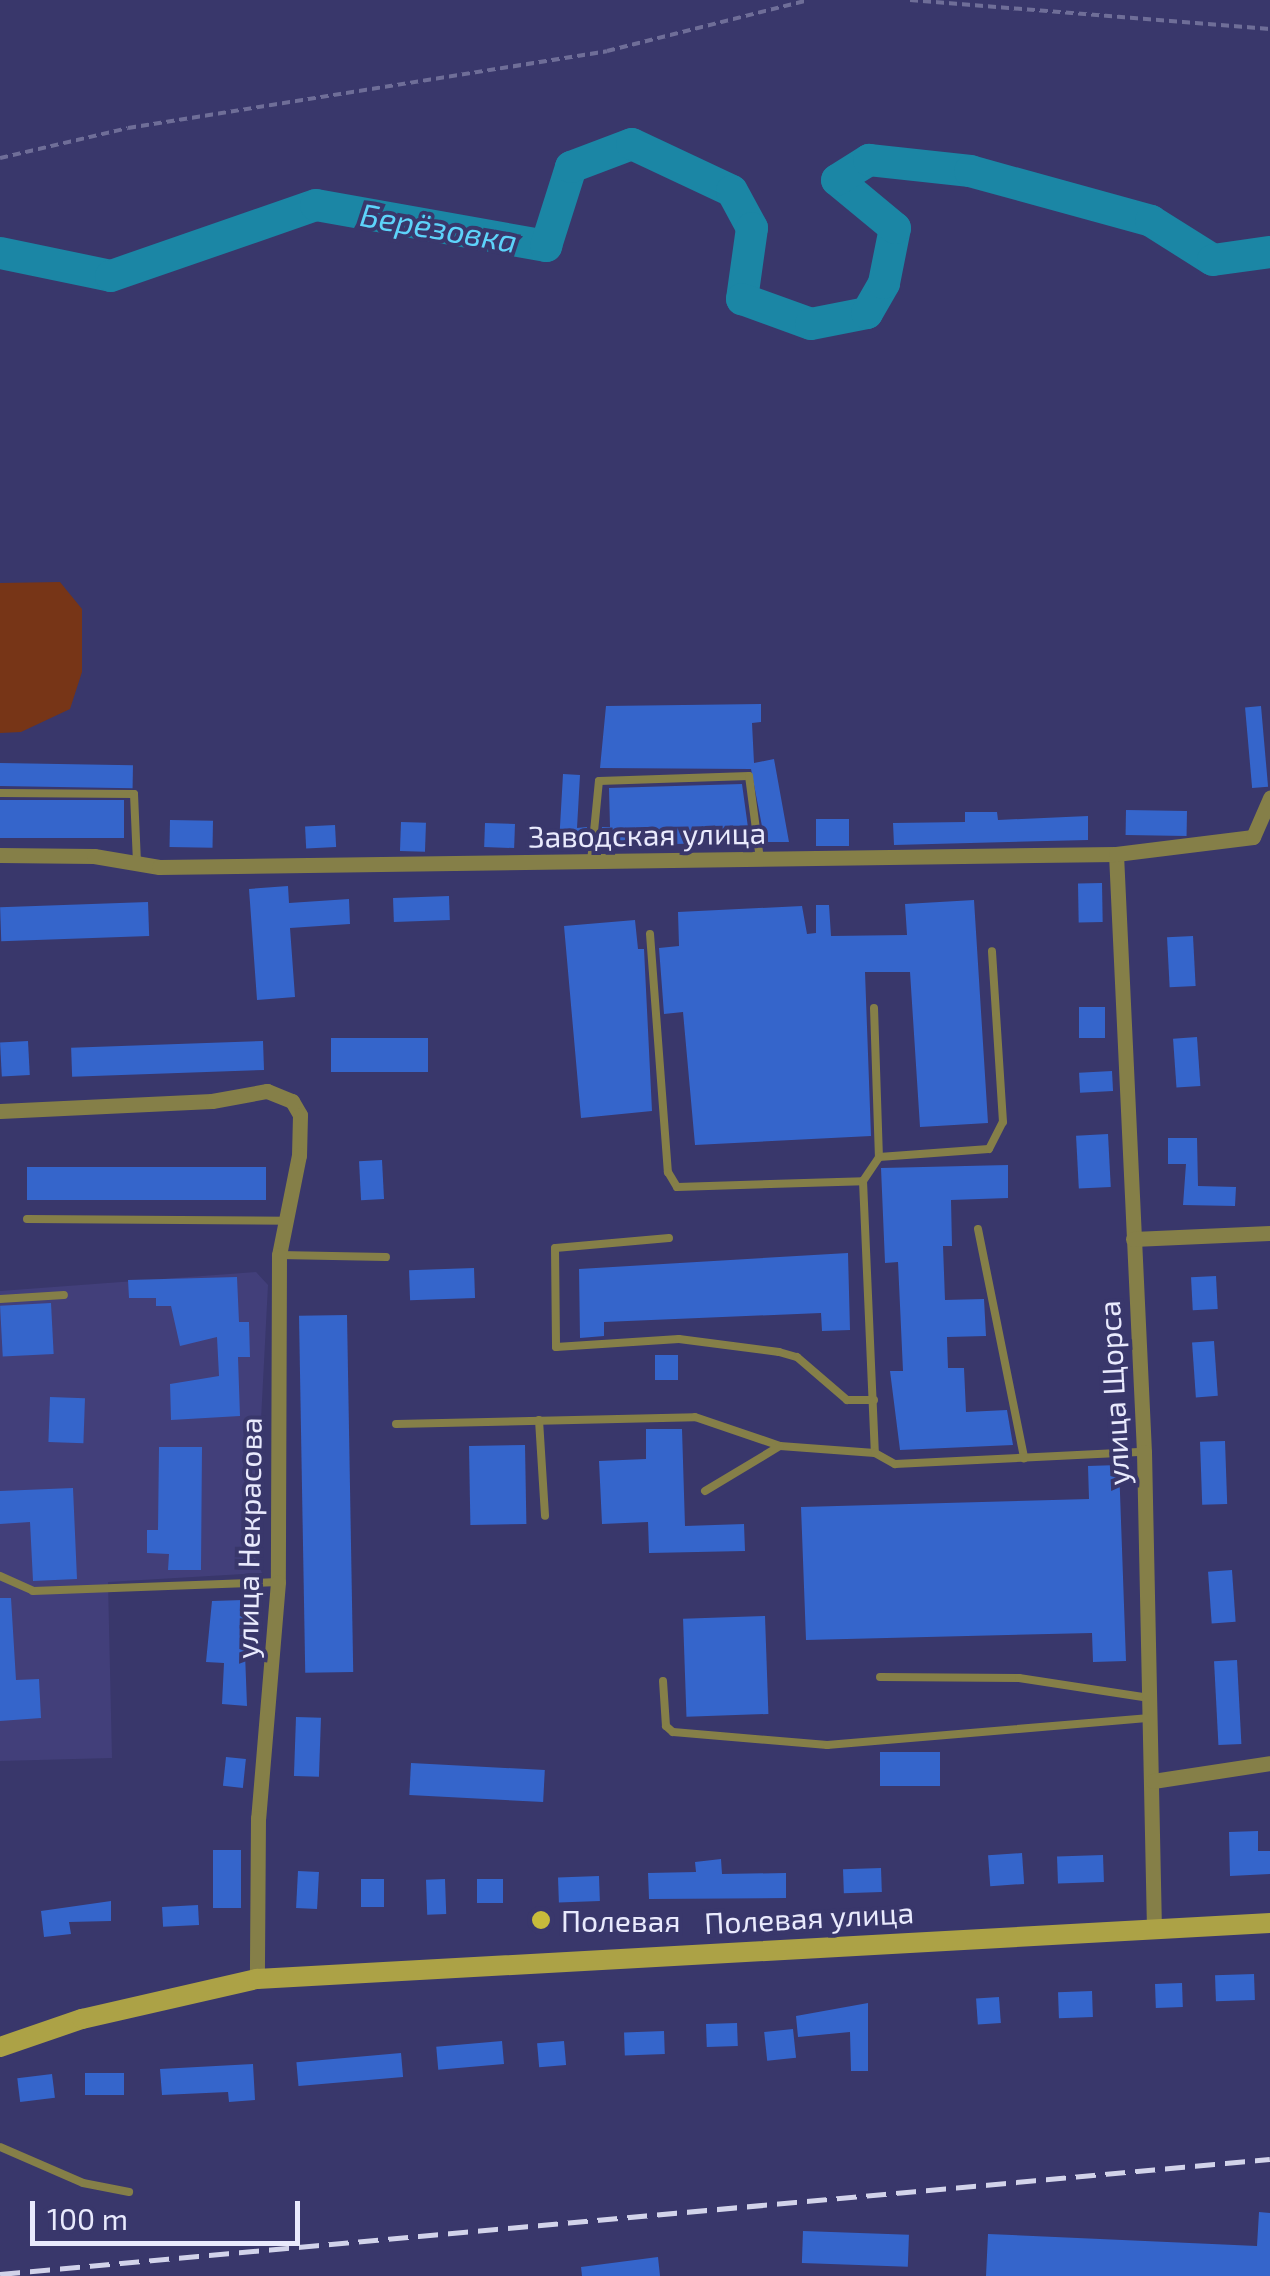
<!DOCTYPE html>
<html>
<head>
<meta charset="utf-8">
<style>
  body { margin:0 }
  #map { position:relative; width:1270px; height:2276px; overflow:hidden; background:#39376b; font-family:"Exo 2",sans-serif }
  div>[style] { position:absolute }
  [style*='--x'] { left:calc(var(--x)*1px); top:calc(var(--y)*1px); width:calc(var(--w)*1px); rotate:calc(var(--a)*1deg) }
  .built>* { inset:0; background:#423f7a }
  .green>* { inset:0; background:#773517 }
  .river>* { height:32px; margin:-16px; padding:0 16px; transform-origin:16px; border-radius:16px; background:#1b86a5 }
  .building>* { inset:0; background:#3565cb; transform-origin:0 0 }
  .path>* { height:4px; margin-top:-2px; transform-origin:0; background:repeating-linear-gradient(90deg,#6f6e98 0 8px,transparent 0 13px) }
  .lane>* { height:8px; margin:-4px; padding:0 4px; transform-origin:4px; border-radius:4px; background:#857f48 }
  .street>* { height:15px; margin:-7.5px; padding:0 7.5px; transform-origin:7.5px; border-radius:7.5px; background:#857f48 }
  .secondary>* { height:20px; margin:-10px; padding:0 10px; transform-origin:10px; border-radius:10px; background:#aca246 }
  .rail>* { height:5px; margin-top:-2.5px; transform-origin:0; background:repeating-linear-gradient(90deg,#d2d3ea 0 20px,transparent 0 30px) }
  .dots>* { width:28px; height:28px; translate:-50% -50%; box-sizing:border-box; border:5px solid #39376b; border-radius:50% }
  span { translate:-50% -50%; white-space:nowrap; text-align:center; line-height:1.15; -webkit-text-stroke:8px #39376b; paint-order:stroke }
  .street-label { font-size:30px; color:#e9eafd }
  .poi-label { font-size:30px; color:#e9eafd }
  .left { translate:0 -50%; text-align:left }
  .water-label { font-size:32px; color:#5dd3fa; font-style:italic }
  .scale { position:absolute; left:30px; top:2201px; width:270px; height:45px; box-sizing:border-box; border:5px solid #e9eafd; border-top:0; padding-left:12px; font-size:30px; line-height:35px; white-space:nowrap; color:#e9eafd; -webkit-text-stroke:8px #39376b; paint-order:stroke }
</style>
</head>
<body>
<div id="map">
  <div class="built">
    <div style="clip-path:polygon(256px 1272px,268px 1285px,254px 1555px,262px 1573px,108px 1582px,112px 1758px,0 1761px,0 1291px)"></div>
  </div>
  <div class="green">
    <div style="clip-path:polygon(60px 582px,82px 609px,82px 672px,70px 709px,21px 732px,0 733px,0 583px)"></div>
  </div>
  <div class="river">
    <div style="--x:0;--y:253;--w:113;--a:11.7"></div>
    <div style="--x:111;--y:276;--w:217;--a:-19.1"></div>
    <div style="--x:316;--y:205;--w:234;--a:10.1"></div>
    <div style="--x:546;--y:246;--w:83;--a:-72.4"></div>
    <div style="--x:571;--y:167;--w:65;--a:-20.7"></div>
    <div style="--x:632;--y:144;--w:110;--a:25.2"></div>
    <div style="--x:732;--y:191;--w:42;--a:61.6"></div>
    <div style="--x:752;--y:228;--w:72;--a:98"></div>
    <div style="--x:742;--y:299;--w:73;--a:19.9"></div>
    <div style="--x:811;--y:324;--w:57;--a:-11.1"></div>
    <div style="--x:867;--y:313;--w:34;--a:-60"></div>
    <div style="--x:884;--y:283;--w:56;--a:-78.7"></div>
    <div style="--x:895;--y:228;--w:75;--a:-140.4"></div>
    <div style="--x:837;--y:180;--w:38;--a:-32"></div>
    <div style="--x:869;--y:160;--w:102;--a:6.2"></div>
    <div style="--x:970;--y:171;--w:188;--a:15.4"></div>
    <div style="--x:1151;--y:221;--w:73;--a:32.2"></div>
    <div style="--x:1213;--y:260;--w:58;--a:-8"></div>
  </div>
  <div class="building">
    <div style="clip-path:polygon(761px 704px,761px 722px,752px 723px,754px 763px,774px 759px,789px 842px,765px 842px,751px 769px,600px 768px,606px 706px)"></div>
    <div style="left:1261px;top:706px;width:81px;height:16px;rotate:85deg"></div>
    <div style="left:0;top:763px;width:133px;height:23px;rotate:1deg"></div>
    <div style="clip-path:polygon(563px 774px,580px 775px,577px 828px,587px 827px,585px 846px,559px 844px)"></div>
    <div style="clip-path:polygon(742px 784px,750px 842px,600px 846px,602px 827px,610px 827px,609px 788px)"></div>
    <div style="left:0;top:800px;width:124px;height:38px"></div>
    <div style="left:1126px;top:810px;width:61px;height:25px;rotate:1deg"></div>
    <div style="clip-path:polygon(965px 812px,997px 812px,998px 820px,1088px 816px,1088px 840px,894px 845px,893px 823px,965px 822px)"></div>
    <div style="left:816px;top:819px;width:33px;height:27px"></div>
    <div style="left:170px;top:820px;width:43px;height:27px;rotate:1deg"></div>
    <div style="left:401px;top:822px;width:25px;height:29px;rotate:2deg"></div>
    <div style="left:485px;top:823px;width:30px;height:24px;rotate:2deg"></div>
    <div style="left:335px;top:825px;width:22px;height:30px;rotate:87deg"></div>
    <div style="left:1102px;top:883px;width:39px;height:24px;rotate:89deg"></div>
    <div style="clip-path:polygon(288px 886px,289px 903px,349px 899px,350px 924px,290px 928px,295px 997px,257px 1000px,249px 889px)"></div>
    <div style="left:449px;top:896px;width:24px;height:56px;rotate:88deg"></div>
    <div style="clip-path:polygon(974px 900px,988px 1123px,920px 1127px,910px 972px,865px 972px,871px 1136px,695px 1145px,683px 1012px,664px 1014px,659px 948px,679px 946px,678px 912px,802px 906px,807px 934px,816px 933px,816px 905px,829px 905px,831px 936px,907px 935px,905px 904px)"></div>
    <div style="left:148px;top:902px;width:34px;height:148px;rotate:88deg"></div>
    <div style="clip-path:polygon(635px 920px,638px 949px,644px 949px,652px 1111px,581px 1118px,564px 926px)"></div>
    <div style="left:1193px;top:936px;width:50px;height:26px;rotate:87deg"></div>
    <div style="left:1079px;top:1007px;width:26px;height:31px"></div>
    <div style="left:1197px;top:1037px;width:49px;height:24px;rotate:86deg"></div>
    <div style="left:428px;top:1038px;width:34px;height:97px;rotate:90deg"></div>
    <div style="left:28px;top:1041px;width:34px;height:28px;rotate:87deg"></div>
    <div style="left:263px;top:1041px;width:29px;height:192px;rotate:88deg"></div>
    <div style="left:1112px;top:1071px;width:20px;height:33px;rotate:87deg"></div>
    <div style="left:1108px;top:1134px;width:53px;height:32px;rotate:87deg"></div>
    <div style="clip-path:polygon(1168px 1138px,1197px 1138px,1198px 1186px,1236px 1187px,1235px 1206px,1183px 1205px,1186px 1164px,1168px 1164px)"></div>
    <div style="left:382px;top:1160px;width:39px;height:23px;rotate:87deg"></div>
    <div style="clip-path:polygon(1008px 1165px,1008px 1198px,951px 1200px,952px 1246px,943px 1246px,945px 1300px,984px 1299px,986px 1336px,947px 1337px,948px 1368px,964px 1368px,966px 1412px,1007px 1410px,1013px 1445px,900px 1450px,890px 1371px,903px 1371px,898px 1262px,885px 1263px,881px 1168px)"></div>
    <div style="left:266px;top:1167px;width:33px;height:239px;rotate:90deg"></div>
    <div style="clip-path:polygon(848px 1253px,850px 1330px,822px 1331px,821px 1313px,604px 1322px,604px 1336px,580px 1338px,579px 1269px)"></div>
    <div style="left:474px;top:1268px;width:30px;height:65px;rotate:88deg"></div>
    <div style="left:1216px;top:1276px;width:33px;height:25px;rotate:87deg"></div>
    <div style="clip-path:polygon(237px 1277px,239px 1322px,249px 1322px,250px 1357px,238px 1357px,240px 1416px,171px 1420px,170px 1384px,219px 1376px,217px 1337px,180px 1346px,171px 1306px,156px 1306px,156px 1298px,129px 1298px,128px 1280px)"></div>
    <div style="left:51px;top:1303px;width:51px;height:51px;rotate:87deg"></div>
    <div style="left:347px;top:1315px;width:357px;height:48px;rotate:89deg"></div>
    <div style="left:1214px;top:1341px;width:55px;height:22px;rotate:86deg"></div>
    <div style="left:678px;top:1355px;width:25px;height:23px;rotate:90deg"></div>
    <div style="left:50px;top:1397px;width:35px;height:45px;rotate:2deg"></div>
    <div style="clip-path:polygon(646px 1429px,682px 1429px,685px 1526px,744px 1524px,745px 1551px,649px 1553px,648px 1522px,602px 1524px,599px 1461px,646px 1459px)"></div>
    <div style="left:1225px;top:1441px;width:63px;height:25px;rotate:88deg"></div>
    <div style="left:525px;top:1445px;width:79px;height:56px;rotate:89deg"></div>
    <div style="clip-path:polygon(159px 1447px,202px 1447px,201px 1570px,168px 1570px,169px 1554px,147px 1553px,147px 1530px,158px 1530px)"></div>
    <div style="clip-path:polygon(1119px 1465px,1126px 1661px,1093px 1662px,1092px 1633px,806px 1640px,801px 1507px,1089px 1499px,1088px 1466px)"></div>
    <div style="clip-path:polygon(73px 1488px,77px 1579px,33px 1581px,30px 1522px,0 1524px,0 1491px)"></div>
    <div style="left:1232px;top:1570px;width:52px;height:24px;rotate:86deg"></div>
    <div style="clip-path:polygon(0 1598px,11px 1598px,16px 1680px,39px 1679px,41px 1718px,0 1721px)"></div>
    <div style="clip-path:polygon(243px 1600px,247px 1706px,222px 1704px,224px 1663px,206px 1662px,212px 1601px)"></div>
    <div style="left:765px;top:1616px;width:98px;height:82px;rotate:88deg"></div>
    <div style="left:1237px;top:1660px;width:84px;height:23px;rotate:87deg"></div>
    <div style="left:296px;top:1717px;width:25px;height:59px;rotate:2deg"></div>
    <div style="left:880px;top:1752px;width:60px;height:34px"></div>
    <div style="left:226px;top:1757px;width:20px;height:29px;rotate:6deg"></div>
    <div style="left:411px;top:1763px;width:134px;height:32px;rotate:3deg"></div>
    <div style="clip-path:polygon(1258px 1831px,1258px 1851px,1270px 1851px,1270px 1874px,1230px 1876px,1229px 1832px)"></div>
    <div style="left:213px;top:1850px;width:28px;height:58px"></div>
    <div style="left:1022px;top:1853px;width:31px;height:34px;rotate:86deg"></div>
    <div style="left:1103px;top:1855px;width:27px;height:46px;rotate:88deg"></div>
    <div style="clip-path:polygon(721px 1859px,722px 1874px,786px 1873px,786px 1898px,649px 1899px,648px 1873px,696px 1872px,695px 1862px)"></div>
    <div style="left:881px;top:1868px;width:24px;height:38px;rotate:88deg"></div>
    <div style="left:298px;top:1871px;width:21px;height:37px;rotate:3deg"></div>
    <div style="left:599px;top:1876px;width:25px;height:41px;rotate:88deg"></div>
    <div style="left:361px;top:1879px;width:23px;height:28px"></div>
    <div style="left:445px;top:1879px;width:35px;height:19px;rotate:88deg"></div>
    <div style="left:477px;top:1879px;width:26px;height:24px"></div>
    <div style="clip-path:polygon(111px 1901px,111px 1921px,69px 1922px,71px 1934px,44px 1937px,41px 1911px)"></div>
    <div style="left:198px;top:1905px;width:20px;height:36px;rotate:87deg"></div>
    <div style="left:1254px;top:1974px;width:26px;height:39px;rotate:88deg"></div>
    <div style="left:1182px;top:1983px;width:24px;height:27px;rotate:88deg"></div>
    <div style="left:1092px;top:1991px;width:26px;height:34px;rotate:88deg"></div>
    <div style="left:999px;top:1997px;width:26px;height:23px;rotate:86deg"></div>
    <div style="clip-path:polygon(868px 2003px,868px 2071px,851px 2071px,850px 2032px,798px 2037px,796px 2016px)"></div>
    <div style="left:737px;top:2023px;width:23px;height:31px;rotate:88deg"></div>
    <div style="left:793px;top:2029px;width:29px;height:29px;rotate:84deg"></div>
    <div style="left:664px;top:2031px;width:23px;height:40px;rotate:88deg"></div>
    <div style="left:502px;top:2041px;width:23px;height:66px;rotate:85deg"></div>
    <div style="left:564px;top:2041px;width:24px;height:27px;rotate:85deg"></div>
    <div style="left:401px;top:2053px;width:24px;height:105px;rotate:85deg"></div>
    <div style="clip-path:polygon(253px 2064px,255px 2100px,229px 2102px,228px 2092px,162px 2095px,160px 2069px)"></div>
    <div style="left:124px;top:2073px;width:22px;height:39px;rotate:90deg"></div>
    <div style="left:52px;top:2074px;width:24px;height:35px;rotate:83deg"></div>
    <div style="clip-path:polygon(1259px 2212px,1270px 2213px,1270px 2276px,986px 2276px,988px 2234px,1257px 2246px)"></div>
    <div style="left:803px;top:2231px;width:106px;height:32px;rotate:2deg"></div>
    <div style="clip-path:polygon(658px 2257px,660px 2276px,582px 2276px,581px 2267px)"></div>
  </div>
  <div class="path">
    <div style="--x:910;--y:0;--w:361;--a:4.6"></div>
    <div style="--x:0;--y:158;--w:131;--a:-13.2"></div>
    <div style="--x:128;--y:128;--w:485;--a:-9.1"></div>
    <div style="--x:607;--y:51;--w:207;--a:-14.2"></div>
  </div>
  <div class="lane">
    <div style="--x:0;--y:793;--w:134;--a:0.4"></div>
    <div style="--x:134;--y:794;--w:68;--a:87.5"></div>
    <div style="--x:591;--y:862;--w:81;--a:-84.4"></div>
    <div style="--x:599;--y:781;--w:150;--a:-1.9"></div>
    <div style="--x:749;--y:776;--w:84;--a:82.5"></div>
    <div style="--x:650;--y:934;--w:239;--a:85.7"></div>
    <div style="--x:668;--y:1172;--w:17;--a:59"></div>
    <div style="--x:677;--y:1187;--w:186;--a:-1.8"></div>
    <div style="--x:863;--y:1181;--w:272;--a:87.5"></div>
    <div style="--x:874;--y:1008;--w:149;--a:88.1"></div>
    <div style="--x:863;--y:1181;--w:29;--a:-56"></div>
    <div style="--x:879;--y:1157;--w:110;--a:-4.2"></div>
    <div style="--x:989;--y:1149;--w:30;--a:-63"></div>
    <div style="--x:1003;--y:1122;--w:171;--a:-93.7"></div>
    <div style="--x:27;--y:1219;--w:259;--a:0.4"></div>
    <div style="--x:978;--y:1229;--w:234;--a:78.6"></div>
    <div style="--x:669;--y:1238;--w:114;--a:175"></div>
    <div style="--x:555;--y:1248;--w:99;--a:89.4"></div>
    <div style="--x:556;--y:1347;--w:123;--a:-3.7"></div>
    <div style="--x:679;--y:1339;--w:101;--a:7.4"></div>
    <div style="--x:779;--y:1352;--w:19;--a:16"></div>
    <div style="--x:797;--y:1357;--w:66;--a:40.7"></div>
    <div style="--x:847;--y:1400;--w:27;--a:0"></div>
    <div style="--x:279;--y:1255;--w:107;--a:1.1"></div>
    <div style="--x:0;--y:1299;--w:64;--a:-3.6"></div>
    <div style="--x:539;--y:1420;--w:96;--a:86.4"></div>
    <div style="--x:396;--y:1424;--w:299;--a:-1.3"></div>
    <div style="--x:695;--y:1417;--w:90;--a:18.8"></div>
    <div style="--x:780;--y:1446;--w:95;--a:4.2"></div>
    <div style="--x:875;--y:1453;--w:23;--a:29"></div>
    <div style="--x:895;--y:1464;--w:249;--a:-2.8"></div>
    <div style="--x:705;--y:1491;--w:87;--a:-31"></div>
    <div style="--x:0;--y:1576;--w:36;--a:24"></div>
    <div style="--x:33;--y:1591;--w:245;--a:-2.1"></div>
    <div style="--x:880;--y:1677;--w:139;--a:0.4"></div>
    <div style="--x:1019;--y:1678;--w:132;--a:8.7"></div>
    <div style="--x:663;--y:1681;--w:45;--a:86.2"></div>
    <div style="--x:666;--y:1726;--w:9;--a:41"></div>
    <div style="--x:673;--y:1732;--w:155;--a:4.8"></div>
    <div style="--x:827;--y:1745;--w:324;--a:-4.8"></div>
    <div style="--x:0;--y:2147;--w:90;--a:23.4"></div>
    <div style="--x:83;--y:2183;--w:47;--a:11.1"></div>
  </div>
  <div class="street">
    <div style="--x:1116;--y:854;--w:599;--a:87.32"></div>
    <div style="--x:1144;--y:1452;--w:477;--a:88.8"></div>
    <div style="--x:0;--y:855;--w:94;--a:0.6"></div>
    <div style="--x:94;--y:856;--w:66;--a:9.6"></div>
    <div style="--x:159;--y:867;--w:957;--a:-0.78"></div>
    <div style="--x:1116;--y:854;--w:138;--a:-7.1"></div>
    <div style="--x:1253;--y:837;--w:43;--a:-66.4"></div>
    <div style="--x:0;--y:1111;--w:212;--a:-2.7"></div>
    <div style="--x:212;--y:1101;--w:56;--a:-10.3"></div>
    <div style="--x:267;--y:1091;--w:27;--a:22"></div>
    <div style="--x:292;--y:1101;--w:16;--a:60"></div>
    <div style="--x:300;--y:1115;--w:40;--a:91.4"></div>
    <div style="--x:299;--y:1155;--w:102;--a:101.3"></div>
    <div style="--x:279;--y:1255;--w:327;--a:90.2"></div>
    <div style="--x:278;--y:1582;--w:237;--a:94.8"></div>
    <div style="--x:258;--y:1818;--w:161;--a:90.4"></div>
    <div style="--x:1133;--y:1239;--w:137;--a:-2.5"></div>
    <div style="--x:1153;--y:1781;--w:118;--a:-8.7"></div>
  </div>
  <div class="secondary">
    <div style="--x:0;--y:2047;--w:87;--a:-18.9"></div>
    <div style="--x:82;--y:2019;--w:180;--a:-12.9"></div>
    <div style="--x:257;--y:1979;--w:1015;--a:-3.16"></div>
  </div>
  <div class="rail">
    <div style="--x:0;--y:2274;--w:1275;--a:-5.17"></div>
  </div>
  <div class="dots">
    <div style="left:541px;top:1920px;background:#c8bb3b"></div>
  </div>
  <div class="street-label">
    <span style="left:647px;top:834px;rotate:-1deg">Заводская улица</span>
    <span style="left:1113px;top:1393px;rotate:-93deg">улица Щорса</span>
    <span style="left:248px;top:1538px;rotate:-89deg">улица Некрасова</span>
    <span style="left:809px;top:1917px;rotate:-3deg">Полевая улица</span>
  </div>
  <div class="poi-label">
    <span class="left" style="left:561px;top:1920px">Полевая</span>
  </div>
  <div class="water-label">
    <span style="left:439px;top:227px;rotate:10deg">Берёзовка</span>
  </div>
  <div class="scale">100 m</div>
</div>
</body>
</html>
